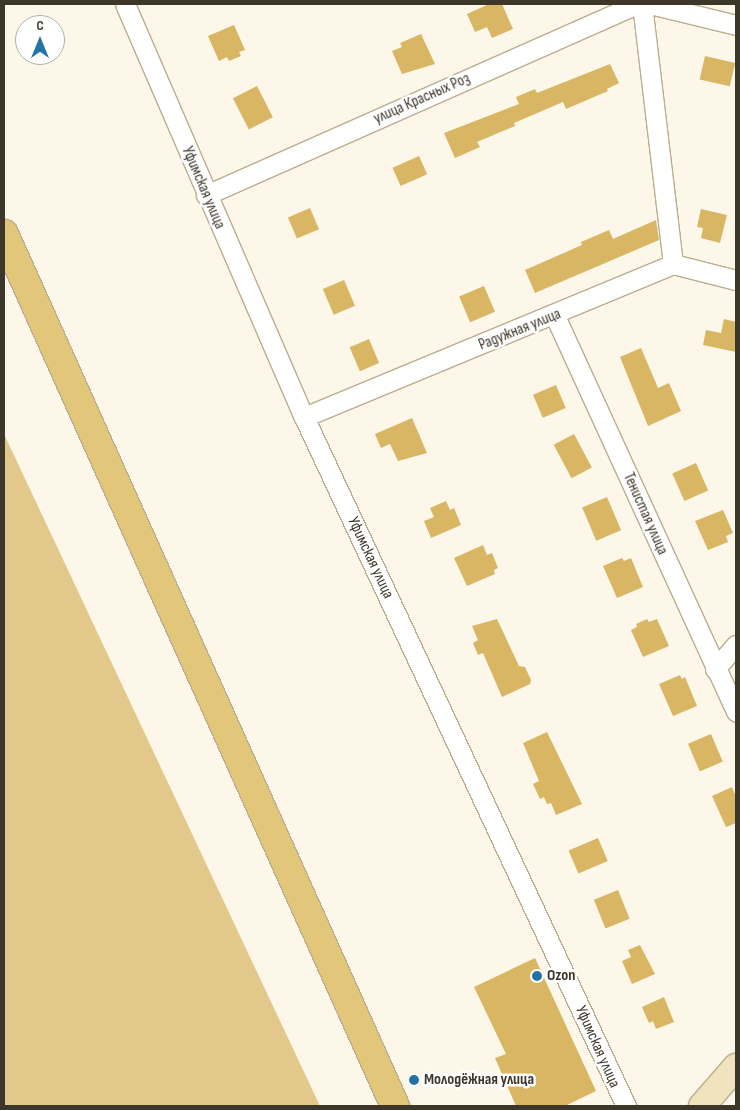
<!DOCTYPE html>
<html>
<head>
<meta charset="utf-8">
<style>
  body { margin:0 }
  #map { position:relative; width:740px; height:1110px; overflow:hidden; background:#fcf7e9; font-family:"Sofia Sans Condensed",sans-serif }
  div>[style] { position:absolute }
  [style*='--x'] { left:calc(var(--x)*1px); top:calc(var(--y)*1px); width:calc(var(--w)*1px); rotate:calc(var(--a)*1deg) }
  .green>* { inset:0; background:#e2c88a }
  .building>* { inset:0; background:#d8b664; transform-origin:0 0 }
  .roads { filter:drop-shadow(1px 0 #bbad8d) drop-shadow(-1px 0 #bbad8d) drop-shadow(0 1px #bbad8d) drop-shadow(0 -1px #bbad8d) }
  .street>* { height:19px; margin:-9.5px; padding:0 9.5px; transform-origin:9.5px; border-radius:9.5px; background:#fff }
  .secondary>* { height:26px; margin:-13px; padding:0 13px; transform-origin:13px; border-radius:13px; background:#f0e3bd }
  .primary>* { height:28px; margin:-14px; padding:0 14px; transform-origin:14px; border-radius:14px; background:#e2c77b }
  .dots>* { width:14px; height:14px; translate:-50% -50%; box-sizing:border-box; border:2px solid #fff; border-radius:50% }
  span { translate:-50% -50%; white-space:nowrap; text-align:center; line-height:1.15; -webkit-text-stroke:5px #fff; paint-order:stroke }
  .street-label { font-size:16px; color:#3d372a }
  .poi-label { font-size:16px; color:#3d372a; font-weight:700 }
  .left { translate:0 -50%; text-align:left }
  .frame { position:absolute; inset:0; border:5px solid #3d372a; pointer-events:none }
  .north { position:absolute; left:15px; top:15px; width:50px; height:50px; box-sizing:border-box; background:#fff; border:1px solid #b1afaa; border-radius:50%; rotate:0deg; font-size:14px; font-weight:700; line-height:20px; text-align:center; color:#3d372a }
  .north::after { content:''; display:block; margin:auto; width:18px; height:22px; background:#2374a5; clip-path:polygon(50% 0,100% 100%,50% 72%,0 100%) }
</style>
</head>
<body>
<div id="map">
  <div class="green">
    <div style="clip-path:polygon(4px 434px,320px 1106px,4px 1106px)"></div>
  </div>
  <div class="building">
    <div style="clip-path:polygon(489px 4px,502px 4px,513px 29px,492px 38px,487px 27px,475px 32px,467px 14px)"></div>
    <div style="clip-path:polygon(234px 25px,245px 50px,239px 52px,241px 56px,229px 61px,227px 57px,219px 61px,208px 36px)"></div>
    <div style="clip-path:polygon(421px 34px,435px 64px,402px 74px,392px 51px,402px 47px,400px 43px)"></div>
    <div style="left:705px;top:56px;width:31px;height:24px;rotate:13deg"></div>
    <div style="clip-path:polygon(610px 64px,619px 83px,607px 89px,608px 91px,566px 109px,563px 102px,514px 123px,515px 126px,477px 142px,480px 147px,455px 158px,444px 133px,519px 104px,516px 97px,535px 89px,537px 93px)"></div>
    <div style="left:257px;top:86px;width:35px;height:27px;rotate:63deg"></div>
    <div style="left:419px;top:156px;width:20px;height:29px;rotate:66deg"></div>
    <div style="left:310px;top:208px;width:23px;height:24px;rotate:67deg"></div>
    <div style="clip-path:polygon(701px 209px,727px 215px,720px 243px,701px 238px,703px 228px,697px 227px)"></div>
    <div style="clip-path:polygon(656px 220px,659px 240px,535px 293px,525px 270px,582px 245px,581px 242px,609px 230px,613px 239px)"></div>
    <div style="left:344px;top:280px;width:28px;height:23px;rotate:67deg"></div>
    <div style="left:484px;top:286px;width:28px;height:27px;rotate:67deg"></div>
    <div style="clip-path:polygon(724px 319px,736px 322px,736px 352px,703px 345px,706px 330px,721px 333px)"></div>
    <div style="left:369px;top:339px;width:26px;height:21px;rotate:67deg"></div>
    <div style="clip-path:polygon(641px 348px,658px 388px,669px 383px,681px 411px,648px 426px,620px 357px)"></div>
    <div style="left:556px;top:385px;width:25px;height:25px;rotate:67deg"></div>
    <div style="clip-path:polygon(412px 418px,427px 453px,398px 461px,390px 444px,381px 448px,375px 434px)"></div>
    <div style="left:574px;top:434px;width:38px;height:23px;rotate:62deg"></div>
    <div style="left:696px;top:463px;width:30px;height:26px;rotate:66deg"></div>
    <div style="left:607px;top:497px;width:36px;height:27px;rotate:67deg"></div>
    <div style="clip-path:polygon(446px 501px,450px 510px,454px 508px,461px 525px,431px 538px,424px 521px,434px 517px,430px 508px)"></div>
    <div style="clip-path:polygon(723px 510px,733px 533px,726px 536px,728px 542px,708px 550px,695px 521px)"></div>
    <div style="clip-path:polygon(483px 545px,487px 555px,492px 553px,498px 568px,494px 570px,495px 574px,467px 586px,454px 558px)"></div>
    <div style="clip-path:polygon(622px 558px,624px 561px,631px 558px,643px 587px,617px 598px,603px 566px)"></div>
    <div style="clip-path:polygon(497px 619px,519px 666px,525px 667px,531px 680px,530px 684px,502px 697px,483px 653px,478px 655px,473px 643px,478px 640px,472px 626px)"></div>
    <div style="clip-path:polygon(647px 619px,649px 622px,657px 619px,669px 646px,643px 657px,631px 630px,637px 627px,636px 624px)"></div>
    <div style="clip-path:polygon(680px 675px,682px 679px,685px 677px,697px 706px,673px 716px,659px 684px)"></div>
    <div style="clip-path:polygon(547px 732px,582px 804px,556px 815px,551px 803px,547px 804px,544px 797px,540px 799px,533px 784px,539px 781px,523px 743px)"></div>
    <div style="left:711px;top:734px;width:30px;height:25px;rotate:67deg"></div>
    <div style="clip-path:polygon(732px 787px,736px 797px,736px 823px,726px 827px,712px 796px)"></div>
    <div style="left:598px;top:838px;width:25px;height:32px;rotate:67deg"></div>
    <div style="left:618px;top:890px;width:31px;height:26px;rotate:68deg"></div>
    <div style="clip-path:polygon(640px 945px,655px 974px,632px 984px,622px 961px,631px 957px,628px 950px)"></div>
    <div style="clip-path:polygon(535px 958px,596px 1091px,565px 1106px,516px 1106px,495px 1058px,506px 1054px,474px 987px)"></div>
    <div style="clip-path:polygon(664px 997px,674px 1022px,656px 1029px,653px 1021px,649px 1023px,642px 1007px)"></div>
  </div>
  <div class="roads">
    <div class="street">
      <div style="--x:125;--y:4;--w:450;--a:66.6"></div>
      <div style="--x:304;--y:417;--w:761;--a:64.95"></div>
      <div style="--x:642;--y:4;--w:262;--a:83.2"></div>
      <div style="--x:650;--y:4;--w:89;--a:13.7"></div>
      <div style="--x:206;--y:195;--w:472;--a:-23.9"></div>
      <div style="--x:555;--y:316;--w:435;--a:65.4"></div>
      <div style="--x:304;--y:417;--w:399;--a:-22.5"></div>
      <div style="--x:673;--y:264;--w:65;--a:14.3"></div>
      <div style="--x:715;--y:669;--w:32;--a:-49"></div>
    </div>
    <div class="secondary">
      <div style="--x:702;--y:1106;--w:52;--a:-48.9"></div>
    </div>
    <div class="primary">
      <div style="--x:4;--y:234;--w:956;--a:65.85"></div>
    </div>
  </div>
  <div class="dots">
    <div style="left:537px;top:976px;background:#2374a5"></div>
    <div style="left:414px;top:1080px;background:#2374a5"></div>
  </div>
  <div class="street-label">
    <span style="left:422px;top:99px;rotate:-24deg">улица Красных Роз</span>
    <span style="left:203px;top:188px;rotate:67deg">Уфимская улица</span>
    <span style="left:520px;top:330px;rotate:-22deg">Радужная улица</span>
    <span style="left:645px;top:514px;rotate:66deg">Тенистая улица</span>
    <span style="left:370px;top:558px;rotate:65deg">Уфимская улица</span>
    <span style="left:597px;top:1047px;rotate:66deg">Уфимская улица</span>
  </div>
  <div class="poi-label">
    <span class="left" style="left:547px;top:976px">Ozon</span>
    <span class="left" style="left:424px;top:1080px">Молодёжная улица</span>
  </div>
  <div class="frame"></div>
  <div class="north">С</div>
</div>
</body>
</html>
